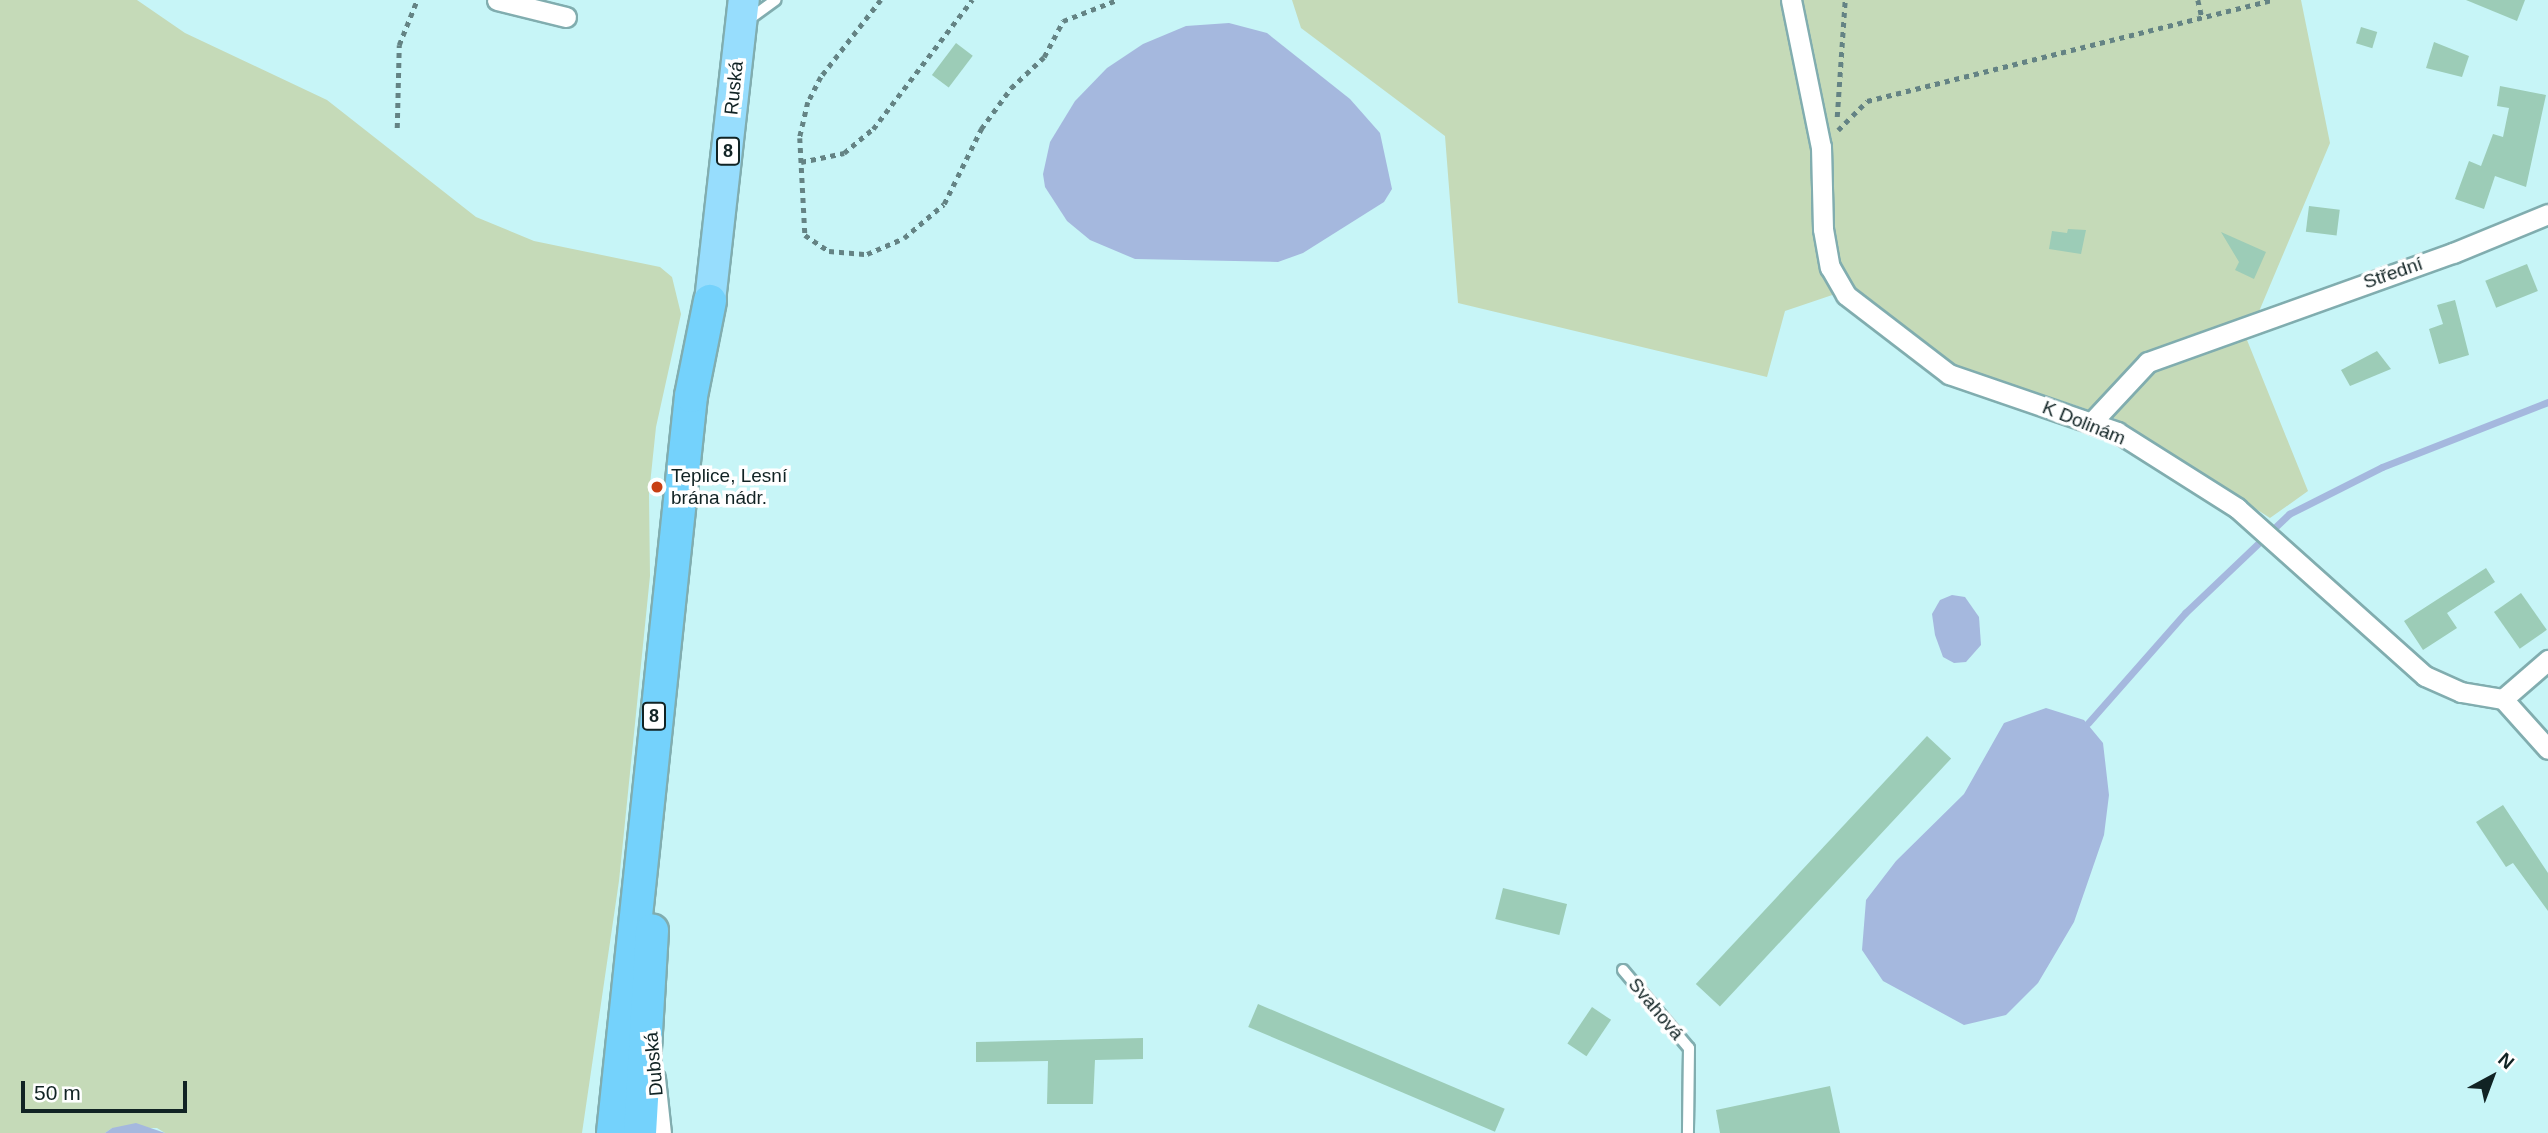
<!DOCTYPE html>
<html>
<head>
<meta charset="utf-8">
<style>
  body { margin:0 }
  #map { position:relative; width:2548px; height:1133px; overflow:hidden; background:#c7f5f7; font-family:Helvetica,sans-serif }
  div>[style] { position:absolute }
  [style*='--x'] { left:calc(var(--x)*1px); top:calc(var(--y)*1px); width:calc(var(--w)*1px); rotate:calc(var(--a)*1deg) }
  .green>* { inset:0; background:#c5dab8 }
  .water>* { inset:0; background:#a5b8de }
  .stream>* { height:7px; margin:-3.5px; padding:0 3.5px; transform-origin:3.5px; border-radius:3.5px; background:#a5b8de }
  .building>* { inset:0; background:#9cccb7; transform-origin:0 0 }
  .path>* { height:4.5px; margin-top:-2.25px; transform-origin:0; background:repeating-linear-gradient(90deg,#648384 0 5px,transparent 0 10px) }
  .roads { filter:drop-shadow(2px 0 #81adaf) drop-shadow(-2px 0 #81adaf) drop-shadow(0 2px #81adaf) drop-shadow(0 -2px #81adaf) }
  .service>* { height:10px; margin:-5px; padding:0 5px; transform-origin:5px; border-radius:5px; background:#fff }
  .minor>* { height:19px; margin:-9.5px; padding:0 9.5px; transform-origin:9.5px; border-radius:9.5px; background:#fff }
  .primary>* { height:30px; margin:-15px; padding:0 15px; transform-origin:15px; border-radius:15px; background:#97ddfd }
  .trunk>* { height:32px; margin:-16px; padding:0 16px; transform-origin:16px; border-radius:16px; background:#74d2fc }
  .dots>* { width:19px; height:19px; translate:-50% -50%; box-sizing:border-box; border:4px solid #fff; border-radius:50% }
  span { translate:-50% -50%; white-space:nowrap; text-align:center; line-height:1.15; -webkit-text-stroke:7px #fff; paint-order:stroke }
  .shield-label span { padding:2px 5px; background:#fff; border:2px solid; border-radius:5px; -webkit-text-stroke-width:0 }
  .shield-label { font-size:18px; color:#112324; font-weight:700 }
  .street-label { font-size:19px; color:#112324 }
  .poi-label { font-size:19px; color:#112324 }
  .left { translate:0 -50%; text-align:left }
  .north { position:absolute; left:2457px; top:1042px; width:70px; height:70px; -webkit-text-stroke:5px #fff; paint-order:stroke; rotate:41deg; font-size:19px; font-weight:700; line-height:28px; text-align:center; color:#112324 }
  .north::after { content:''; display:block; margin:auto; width:24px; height:32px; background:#112324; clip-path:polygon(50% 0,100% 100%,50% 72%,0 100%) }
  .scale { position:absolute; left:21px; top:1081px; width:166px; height:32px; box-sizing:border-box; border:4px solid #112324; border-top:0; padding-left:9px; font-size:21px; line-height:24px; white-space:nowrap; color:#112324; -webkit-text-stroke:5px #fff; paint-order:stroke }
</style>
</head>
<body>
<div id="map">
  <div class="green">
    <div style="clip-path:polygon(0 0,137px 0,185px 33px,327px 100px,476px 217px,534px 241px,660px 267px,672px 277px,681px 314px,656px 427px,649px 494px,650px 576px,619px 881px,582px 1133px,165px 1133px,157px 1128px,112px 1128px,105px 1133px,0 1133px)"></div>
    <div style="clip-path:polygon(1292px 0,2301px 0,2330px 143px,2247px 340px,2308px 491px,2270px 518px,2116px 419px,1955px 365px,1853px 288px,1785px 311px,1767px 377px,1458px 303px,1445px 136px,1301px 28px)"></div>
  </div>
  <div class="water">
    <div style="clip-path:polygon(1229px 23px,1267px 33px,1350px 99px,1380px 133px,1392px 189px,1384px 202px,1303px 253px,1278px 262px,1135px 259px,1090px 240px,1067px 221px,1045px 187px,1043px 174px,1050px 142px,1075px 101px,1107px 68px,1143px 44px,1186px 26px)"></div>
    <div style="clip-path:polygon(1952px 595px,1965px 597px,1979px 617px,1981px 645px,1966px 662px,1954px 663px,1943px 657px,1935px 635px,1932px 614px,1940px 600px)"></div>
    <div style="clip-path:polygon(2046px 708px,2084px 720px,2103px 743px,2109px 795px,2104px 835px,2074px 922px,2038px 983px,2006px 1015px,1964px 1025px,1883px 981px,1862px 950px,1866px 900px,1896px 861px,1964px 794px,2004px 723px)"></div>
    <div style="clip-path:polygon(136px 1123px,165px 1133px,105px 1133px,112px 1128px)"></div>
  </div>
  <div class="stream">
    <div style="--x:2088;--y:723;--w:147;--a:-48.6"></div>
    <div style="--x:2185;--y:613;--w:144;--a:-43.6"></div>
    <div style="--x:2289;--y:514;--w:104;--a:-26.8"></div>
    <div style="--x:2382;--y:467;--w:178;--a:-21.4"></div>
  </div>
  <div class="building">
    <div style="clip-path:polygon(2466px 0,2525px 0,2517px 21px)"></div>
    <div style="left:2361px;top:27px;width:17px;height:17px;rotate:17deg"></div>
    <div style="clip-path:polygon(2434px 42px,2469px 56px,2462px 77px,2426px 68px)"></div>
    <div style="left:956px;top:43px;width:21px;height:40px;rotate:37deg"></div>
    <div style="clip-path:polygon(2500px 86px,2546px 95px,2526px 187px,2495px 176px,2484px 209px,2455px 199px,2469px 161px,2481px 166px,2493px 134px,2503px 137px,2509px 108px,2497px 106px)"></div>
    <div style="left:2309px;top:206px;width:31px;height:26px;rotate:7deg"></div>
    <div style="clip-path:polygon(2068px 229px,2086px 230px,2081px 254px,2049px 249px,2052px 231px,2067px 233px)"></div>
    <div style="clip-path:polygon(2221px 232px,2266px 252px,2254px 279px,2235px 270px,2239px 262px)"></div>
    <div style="left:2527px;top:264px;width:29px;height:45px;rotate:68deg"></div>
    <div style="clip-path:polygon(2455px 300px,2469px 355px,2439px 364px,2429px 329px,2443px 324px,2437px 305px)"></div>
    <div style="clip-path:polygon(2377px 351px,2391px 369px,2350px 386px,2341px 370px)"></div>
    <div style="clip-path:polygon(2486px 568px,2495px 582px,2447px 613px,2457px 628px,2423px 650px,2404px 621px)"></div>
    <div style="left:2521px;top:593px;width:45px;height:33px;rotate:55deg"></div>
    <div style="left:1927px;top:736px;width:33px;height:339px;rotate:43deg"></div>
    <div style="clip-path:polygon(2503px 805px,2548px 873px,2548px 911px,2513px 863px,2506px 867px,2476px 822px)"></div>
    <div style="left:1503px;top:888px;width:66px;height:32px;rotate:14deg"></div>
    <div style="left:1258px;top:1004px;width:268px;height:25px;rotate:23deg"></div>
    <div style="left:1592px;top:1007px;width:23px;height:44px;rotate:34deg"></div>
    <div style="clip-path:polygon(1143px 1038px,1143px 1059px,1095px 1060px,1093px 1104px,1047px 1104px,1048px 1061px,976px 1062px,976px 1042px)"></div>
    <div style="clip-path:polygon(1830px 1086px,1840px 1133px,1720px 1133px,1716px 1110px)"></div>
  </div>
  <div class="path">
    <div style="--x:881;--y:0;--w:98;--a:127.9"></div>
    <div style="--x:821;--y:77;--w:28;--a:117"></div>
    <div style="--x:808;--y:102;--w:37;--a:103"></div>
    <div style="--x:800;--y:138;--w:97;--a:87"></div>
    <div style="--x:805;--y:235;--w:29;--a:34"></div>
    <div style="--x:829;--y:251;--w:38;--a:5"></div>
    <div style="--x:867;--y:254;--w:40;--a:-23.4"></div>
    <div style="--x:904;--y:238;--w:52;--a:-40.4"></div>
    <div style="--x:944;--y:204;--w:84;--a:-63.7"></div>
    <div style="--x:981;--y:129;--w:51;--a:-53.8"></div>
    <div style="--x:1011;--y:88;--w:45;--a:-43.2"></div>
    <div style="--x:1044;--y:57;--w:41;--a:-62.2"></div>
    <div style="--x:1063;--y:21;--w:58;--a:-21.3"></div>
    <div style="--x:2198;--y:0;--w:18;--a:77"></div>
    <div style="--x:1837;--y:117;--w:117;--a:-86.1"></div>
    <div style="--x:397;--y:128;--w:83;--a:-88.6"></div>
    <div style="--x:399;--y:45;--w:48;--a:-68.2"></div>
    <div style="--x:1838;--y:130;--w:41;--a:-45"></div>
    <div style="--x:1867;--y:101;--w:416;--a:-14"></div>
    <div style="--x:801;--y:162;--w:44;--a:-11.8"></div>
    <div style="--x:844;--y:153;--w:38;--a:-40"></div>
    <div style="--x:873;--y:129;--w:163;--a:-52.5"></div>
  </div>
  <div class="roads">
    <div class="service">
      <div style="--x:748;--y:20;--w:34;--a:-36"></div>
      <div style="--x:1623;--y:970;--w:102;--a:49.8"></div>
      <div style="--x:1689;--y:1048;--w:85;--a:90.7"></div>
    </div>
    <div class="minor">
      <div style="--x:497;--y:0;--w:71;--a:13.8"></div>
      <div style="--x:1791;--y:0;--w:150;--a:78.5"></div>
      <div style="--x:1821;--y:147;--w:82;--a:88.6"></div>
      <div style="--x:1823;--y:229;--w:39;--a:80"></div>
      <div style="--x:1830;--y:267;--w:32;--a:60"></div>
      <div style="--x:1846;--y:295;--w:130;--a:37.5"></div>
      <div style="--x:1949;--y:374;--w:178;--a:19"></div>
      <div style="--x:2117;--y:432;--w:142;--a:32.3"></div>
      <div style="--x:2237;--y:508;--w:252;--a:41.8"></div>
      <div style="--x:2425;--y:676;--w:39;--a:24"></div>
      <div style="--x:2461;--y:692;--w:43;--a:9.5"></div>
      <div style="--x:2503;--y:699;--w:67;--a:48"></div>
      <div style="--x:2092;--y:422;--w:82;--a:-47"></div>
      <div style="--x:2148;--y:362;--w:324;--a:-19.7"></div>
      <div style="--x:2453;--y:253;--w:103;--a:-22.3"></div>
      <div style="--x:2503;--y:699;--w:60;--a:-40.9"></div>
      <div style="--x:655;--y:1078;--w:55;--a:83.8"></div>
    </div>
    <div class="primary">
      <div style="--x:710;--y:301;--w:303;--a:-83.6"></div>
    </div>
    <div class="trunk">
      <div style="--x:613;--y:1133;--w:741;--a:-83.96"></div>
      <div style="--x:691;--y:396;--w:97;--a:-78.7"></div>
      <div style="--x:640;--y:1133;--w:203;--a:-86.6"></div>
    </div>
  </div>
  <div class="dots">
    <div style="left:657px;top:487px;background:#c73f14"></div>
  </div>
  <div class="shield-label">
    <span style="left:728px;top:151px">8</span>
    <span style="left:654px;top:716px">8</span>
  </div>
  <div class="street-label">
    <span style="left:734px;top:88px;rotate:-84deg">Ruská</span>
    <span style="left:2393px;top:273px;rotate:-19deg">Střední</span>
    <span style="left:2084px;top:423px;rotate:22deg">K Dolinám</span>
    <span style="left:1656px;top:1009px;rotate:50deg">Svahová</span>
    <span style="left:654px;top:1064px;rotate:-95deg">Dubská</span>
  </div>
  <div class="poi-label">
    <span class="left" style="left:671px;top:487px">Teplice, Lesní<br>brána nádr.</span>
  </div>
  <div class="north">N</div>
  <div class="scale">50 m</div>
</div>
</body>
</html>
